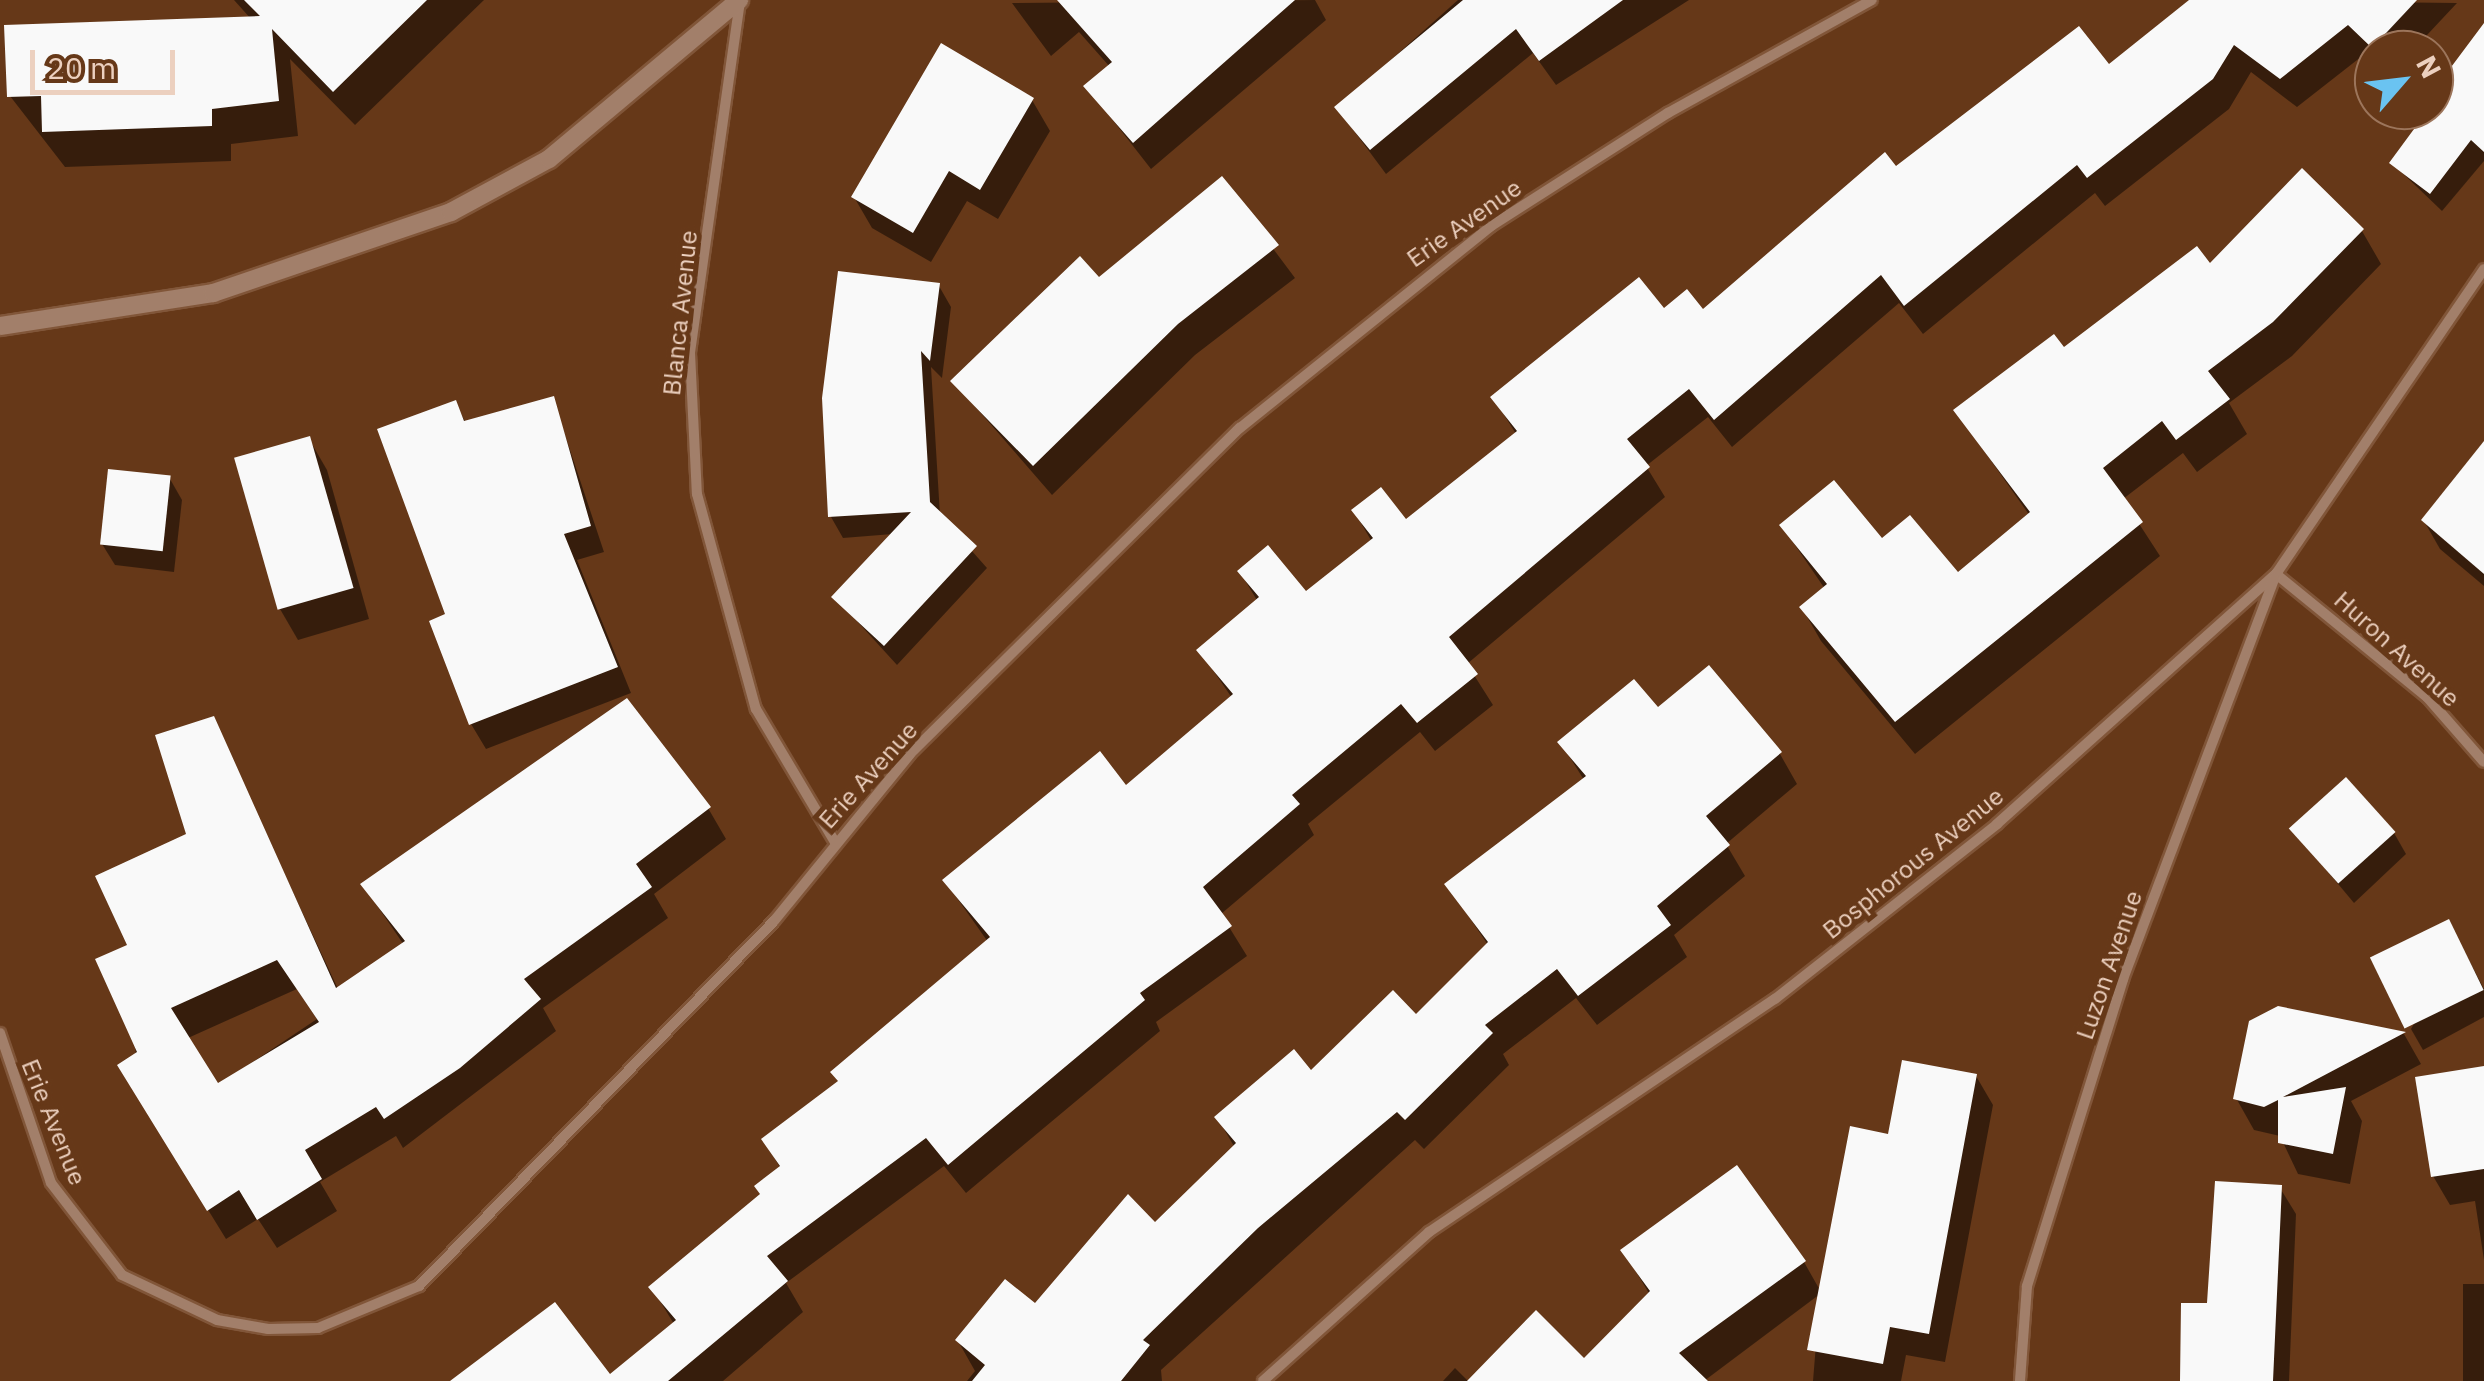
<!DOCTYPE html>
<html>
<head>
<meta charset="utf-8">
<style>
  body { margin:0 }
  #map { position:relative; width:2484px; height:1381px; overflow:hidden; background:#663818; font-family:"IBM Plex Sans",sans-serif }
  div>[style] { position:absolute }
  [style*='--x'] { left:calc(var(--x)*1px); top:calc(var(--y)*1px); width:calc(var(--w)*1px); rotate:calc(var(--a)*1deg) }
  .shadow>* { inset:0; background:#0007; transform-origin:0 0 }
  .building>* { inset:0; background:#f9f9f9; transform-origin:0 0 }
  .roads { filter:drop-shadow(2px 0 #815639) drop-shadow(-2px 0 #815639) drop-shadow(0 2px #815639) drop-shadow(0 -2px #815639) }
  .minor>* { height:10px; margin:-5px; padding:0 5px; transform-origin:5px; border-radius:5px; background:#a27f6a }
  .tertiary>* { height:18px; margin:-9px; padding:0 9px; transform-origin:9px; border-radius:9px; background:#a27f6a }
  span { translate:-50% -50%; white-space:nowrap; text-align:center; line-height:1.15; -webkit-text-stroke:10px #663818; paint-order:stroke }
  .street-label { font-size:25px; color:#ecd0bf }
  .north { position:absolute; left:2354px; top:30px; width:100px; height:100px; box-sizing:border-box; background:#663818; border:2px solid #9c755b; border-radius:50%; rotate:62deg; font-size:28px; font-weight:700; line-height:40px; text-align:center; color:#ecd0bf }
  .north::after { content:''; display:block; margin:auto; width:35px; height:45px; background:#6ac3f1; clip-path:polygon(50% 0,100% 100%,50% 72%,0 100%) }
  .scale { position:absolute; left:30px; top:50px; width:145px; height:45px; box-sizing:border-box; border:5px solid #ecd0bf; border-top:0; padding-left:12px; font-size:30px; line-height:35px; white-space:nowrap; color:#ecd0bf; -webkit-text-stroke:8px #663818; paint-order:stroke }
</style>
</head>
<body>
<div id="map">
  <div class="shadow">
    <div style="clip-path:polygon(484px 0,355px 125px,290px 59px,298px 136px,231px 144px,231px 161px,65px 167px,10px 96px,251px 19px,234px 0)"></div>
    <div style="clip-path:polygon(1315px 0,1326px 20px,1151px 169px,1087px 87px,1110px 67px,1079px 32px,1051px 56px,1012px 3px)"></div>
    <div style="clip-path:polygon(1458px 0,1689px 0,1556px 85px,1533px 53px,1386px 174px,1337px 108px)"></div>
    <div style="clip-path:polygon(2193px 0,2457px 3px,2413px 50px,2374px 50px,2374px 61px,2366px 53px,2297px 107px,2251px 72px,2229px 109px,2105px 206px,2095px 193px,1923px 334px,1899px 303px,1732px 447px,1708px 417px,1646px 466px,1665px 497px,1467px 664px,1493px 705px,1435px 751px,1420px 732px,1308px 824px,1314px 835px,1221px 914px,1247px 956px,1156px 1022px,1160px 1031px,966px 1193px,944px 1166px,786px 1283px,803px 1312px,723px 1381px,478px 1381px,610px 1377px,674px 1324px,652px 1288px,762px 1195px,781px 1169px,764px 1140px,840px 1083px,988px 942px,945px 881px,1126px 789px,1232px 698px,1200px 651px,1258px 602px,1240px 572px,1306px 594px,1372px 542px,1354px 511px,1406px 522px,1516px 434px,1493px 397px,1663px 312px,1703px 312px,1895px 169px,2109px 67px)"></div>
    <div style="clip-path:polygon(2484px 27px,2484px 161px,2442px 211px,2392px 163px)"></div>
    <div style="clip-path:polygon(1032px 100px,1050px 131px,998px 219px,967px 201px,931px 262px,872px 228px,854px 197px)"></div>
    <div style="clip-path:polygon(1221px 179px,1295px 278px,1195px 355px,1052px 495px,953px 381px,1099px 280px)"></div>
    <div style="clip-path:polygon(2362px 231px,2381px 264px,2292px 356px,2229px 403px,2247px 434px,2197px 472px,2183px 453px,2123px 499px,2160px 556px,1915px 754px,1821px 641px,1802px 608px,1825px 589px,1782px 526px,1881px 541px,1957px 576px,2030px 516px,1956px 411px,2209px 266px)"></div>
    <div style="clip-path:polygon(939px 286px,951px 307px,942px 378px,931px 367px,940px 515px,987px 568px,897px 665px,835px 597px,893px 534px,843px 538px,831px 517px)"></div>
    <div style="clip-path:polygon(553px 399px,604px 552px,577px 560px,631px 693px,486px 749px,471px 724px,449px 616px,455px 403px,466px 423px)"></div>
    <div style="clip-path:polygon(309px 439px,327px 470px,369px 619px,298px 640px,280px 609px)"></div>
    <div style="clip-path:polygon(2484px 450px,2484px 586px,2440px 549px,2424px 521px)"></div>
    <div style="clip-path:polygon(170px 479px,182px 500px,174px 572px,115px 565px,102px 544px)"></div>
    <div style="clip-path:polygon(1658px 711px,1780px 754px,1797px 784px,1726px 844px,1745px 876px,1674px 935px,1687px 957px,1597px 1025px,1576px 998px,1503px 1054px,1509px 1065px,1424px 1149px,1415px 1140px,1161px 1370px,1162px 1381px,967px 1381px,975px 1371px,958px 1341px,1035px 1306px,1155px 1225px,1235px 1148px,1217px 1117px,1416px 1017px,1488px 945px,1447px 884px,1584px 780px,1561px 743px)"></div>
    <div style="clip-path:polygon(evenodd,212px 719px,338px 989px,404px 945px,363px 885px,708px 808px,726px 839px,654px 894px,668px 918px,543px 1008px,556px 1031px,403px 1148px,396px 1136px,320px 1182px,337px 1211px,277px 1248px,258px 1219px,226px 1239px,138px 1096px,130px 946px,189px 836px,212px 719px,297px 989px,317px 1019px,217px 1086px,188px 1038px,297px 989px)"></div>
    <div style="clip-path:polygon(2293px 830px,2394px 833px,2406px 854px,2354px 903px)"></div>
    <div style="clip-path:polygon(2460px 943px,2484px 989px,2484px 1017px,2423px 1050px,2411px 1029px)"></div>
    <div style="clip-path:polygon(2278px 1009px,2404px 1034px,2421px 1064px,2351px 1101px,2362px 1121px,2350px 1184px,2298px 1174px,2280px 1136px,2254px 1130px,2236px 1098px)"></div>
    <div style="clip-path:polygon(2484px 1069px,2484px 1260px,2475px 1201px,2450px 1205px,2433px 1176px)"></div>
    <div style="clip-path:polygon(1976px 1076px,1993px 1105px,1945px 1362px,1906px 1355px,1901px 1381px,1813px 1381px,1820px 1294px,1704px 1381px,1471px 1381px,1584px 1362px,1650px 1295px,1623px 1250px,1804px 1262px,1821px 1292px,1890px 1137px)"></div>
    <div style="clip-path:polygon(2280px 1188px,2296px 1214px,2289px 1381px,2184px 1381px,2210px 1306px)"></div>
    <div style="left:2463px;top:1284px;width:21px;height:97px"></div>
    <div style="clip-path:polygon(1455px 1368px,1468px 1381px,1443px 1381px)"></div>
  </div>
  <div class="building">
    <div style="clip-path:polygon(244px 0,427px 0,333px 92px,272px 29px,279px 101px,212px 109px,212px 126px,42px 132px,41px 96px,7px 97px,4px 25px,260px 16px)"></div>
    <div style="clip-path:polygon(1057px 0,1295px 0,1133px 143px,1083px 86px,1112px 62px)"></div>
    <div style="clip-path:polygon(1463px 0,1623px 0,1539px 61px,1516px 29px,1370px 150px,1334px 107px)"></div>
    <div style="clip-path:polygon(2189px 0,2417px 0,2372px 48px,2348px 25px,2280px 79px,2234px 45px,2213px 79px,2087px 178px,2077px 165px,1904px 306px,1881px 275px,1714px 420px,1689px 389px,1627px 439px,1650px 467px,1449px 637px,1478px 674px,1417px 723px,1401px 704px,1292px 795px,1300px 804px,1203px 887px,1232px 926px,1140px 993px,1145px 1000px,948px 1165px,926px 1138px,767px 1256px,788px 1281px,668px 1381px,450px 1381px,555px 1302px,610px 1374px,676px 1320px,648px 1287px,760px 1194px,754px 1186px,780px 1166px,761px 1139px,838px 1081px,830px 1072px,990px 937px,942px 880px,1100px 751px,1126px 785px,1233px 694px,1196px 650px,1259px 597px,1237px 571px,1268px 545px,1306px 591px,1373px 538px,1351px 510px,1381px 487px,1406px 519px,1517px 431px,1490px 397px,1639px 277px,1664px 308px,1687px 289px,1703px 309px,1885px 152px,1896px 166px,2079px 26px,2109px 64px)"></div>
    <div style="clip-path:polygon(2484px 23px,2484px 152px,2471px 140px,2430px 194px,2389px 163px,2428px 110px,2438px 110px,2434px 90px)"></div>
    <div style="clip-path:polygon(941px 43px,1034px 98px,980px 190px,949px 171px,913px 233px,851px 197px)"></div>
    <div style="clip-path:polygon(2302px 168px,2364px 229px,2273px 322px,2208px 371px,2230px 399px,2176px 440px,2162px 421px,2103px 468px,2143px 522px,1895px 722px,1799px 607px,1827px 584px,1779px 525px,1834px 480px,1882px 538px,1910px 515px,1958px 572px,2030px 512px,1953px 410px,2054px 334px,2064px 347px,2197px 246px,2210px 263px)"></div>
    <div style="clip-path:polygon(1222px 176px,1279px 245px,1178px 324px,1033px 466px,950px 381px,1080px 256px,1099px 277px)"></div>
    <div style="clip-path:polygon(838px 271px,940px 283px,930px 361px,921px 351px,930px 502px,977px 546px,884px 646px,831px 597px,911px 512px,828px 517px,822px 398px)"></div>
    <div style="clip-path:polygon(554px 396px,591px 526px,564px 534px,618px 667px,469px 725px,429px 621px,445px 614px,377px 429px,456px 400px,464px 421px)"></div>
    <div style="left:310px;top:436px;width:158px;height:79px;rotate:74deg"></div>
    <div style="clip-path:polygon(2484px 441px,2484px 574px,2421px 520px)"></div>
    <div style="left:108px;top:469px;width:63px;height:76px;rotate:6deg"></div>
    <div style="clip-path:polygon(1709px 665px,1782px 752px,1706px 816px,1730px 845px,1657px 906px,1671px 925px,1578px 996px,1557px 969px,1485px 1025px,1493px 1033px,1405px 1120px,1397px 1112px,1258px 1228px,1143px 1340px,1150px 1345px,1121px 1381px,972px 1381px,985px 1365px,955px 1340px,1005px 1279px,1035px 1303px,1128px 1194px,1155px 1222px,1236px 1143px,1214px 1117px,1294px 1049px,1311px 1070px,1393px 990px,1416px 1014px,1488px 942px,1444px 884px,1586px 776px,1557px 742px,1634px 679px,1658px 707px)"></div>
    <div style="clip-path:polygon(evenodd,627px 698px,711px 807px,636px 864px,652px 887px,524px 979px,541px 999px,460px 1068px,384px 1119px,376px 1107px,305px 1150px,322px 1179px,257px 1220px,239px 1190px,207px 1211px,117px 1065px,137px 1052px,95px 959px,127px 945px,95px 876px,186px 834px,155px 735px,214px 716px,336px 988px,405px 941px,360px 884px,627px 698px,277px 960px,319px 1022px,218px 1083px,171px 1008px,277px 960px)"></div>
    <div style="left:2346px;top:777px;width:74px;height:77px;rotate:48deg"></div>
    <div style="left:2449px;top:919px;width:79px;height:88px;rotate:64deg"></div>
    <div style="clip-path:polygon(2278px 1006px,2406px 1032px,2283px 1097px,2346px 1087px,2333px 1154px,2278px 1143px,2278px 1100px,2264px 1107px,2233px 1099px,2249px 1021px)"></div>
    <div style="clip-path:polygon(1902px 1060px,1977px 1074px,1929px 1334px,1890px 1327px,1883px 1364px,1807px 1350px,1850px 1126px,1888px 1134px)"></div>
    <div style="clip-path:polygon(2484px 1066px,2484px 1169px,2431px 1177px,2415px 1077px)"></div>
    <div style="clip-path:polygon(1737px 1165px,1806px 1261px,1679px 1353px,1708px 1381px,1467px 1381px,1536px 1310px,1584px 1358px,1650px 1291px,1620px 1250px)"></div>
    <div style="clip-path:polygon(2215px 1181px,2282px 1185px,2273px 1381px,2180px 1381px,2181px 1303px,2207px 1303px)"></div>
  </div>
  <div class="roads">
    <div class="minor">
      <div style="--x:740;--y:1;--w:356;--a:98.1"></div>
      <div style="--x:690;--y:353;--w:141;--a:87.2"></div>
      <div style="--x:697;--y:494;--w:223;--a:74.7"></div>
      <div style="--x:756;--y:709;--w:155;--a:59.3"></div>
      <div style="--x:2276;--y:574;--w:195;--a:39.2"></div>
      <div style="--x:2427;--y:697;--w:86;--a:48.8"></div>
      <div style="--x:0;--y:1033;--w:158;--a:71.2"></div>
      <div style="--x:51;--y:1183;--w:116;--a:52.3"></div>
      <div style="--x:122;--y:1275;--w:105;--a:25.3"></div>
      <div style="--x:217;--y:1320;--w:52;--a:10"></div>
      <div style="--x:268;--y:1329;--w:50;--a:-1.1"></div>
      <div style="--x:318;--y:1328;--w:109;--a:-22.6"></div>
      <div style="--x:419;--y:1286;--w:509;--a:-45.8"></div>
      <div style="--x:774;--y:921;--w:215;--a:-50.8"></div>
      <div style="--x:910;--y:754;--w:464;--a:-44.7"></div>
      <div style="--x:1240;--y:428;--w:322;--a:-38.8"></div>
      <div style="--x:1491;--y:226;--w:210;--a:-32.6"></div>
      <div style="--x:1668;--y:113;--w:233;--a:-29"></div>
      <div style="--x:1263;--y:1381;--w:223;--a:-41.9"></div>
      <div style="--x:1429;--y:1232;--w:417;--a:-34"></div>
      <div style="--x:1775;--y:999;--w:283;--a:-38.2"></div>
      <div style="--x:1997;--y:824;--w:375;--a:-41.9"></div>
      <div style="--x:2276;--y:574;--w:369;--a:-55.7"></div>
      <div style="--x:2020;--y:1381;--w:95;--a:-85.8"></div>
      <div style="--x:2027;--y:1286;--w:322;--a:-72.6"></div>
      <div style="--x:2123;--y:979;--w:428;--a:-69.3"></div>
    </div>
    <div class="tertiary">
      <div style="--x:0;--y:326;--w:216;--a:-8.8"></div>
      <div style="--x:213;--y:293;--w:251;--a:-18.8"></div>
      <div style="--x:451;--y:212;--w:111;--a:-28.4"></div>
      <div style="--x:549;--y:159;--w:248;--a:-39.9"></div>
    </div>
  </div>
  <div class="street-label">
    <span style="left:1464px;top:223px;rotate:-35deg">Erie Avenue</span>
    <span style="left:680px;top:313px;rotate:-84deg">Blanca Avenue</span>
    <span style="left:2397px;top:649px;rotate:42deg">Huron Avenue</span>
    <span style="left:868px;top:775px;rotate:-48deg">Erie Avenue</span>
    <span style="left:1913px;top:863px;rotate:-39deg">Bosphorous Avenue</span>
    <span style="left:2109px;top:965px;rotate:-71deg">Luzon Avenue</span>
    <span style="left:54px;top:1122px;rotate:68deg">Erie Avenue</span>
  </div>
  <div class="north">N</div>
  <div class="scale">20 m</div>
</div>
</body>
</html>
